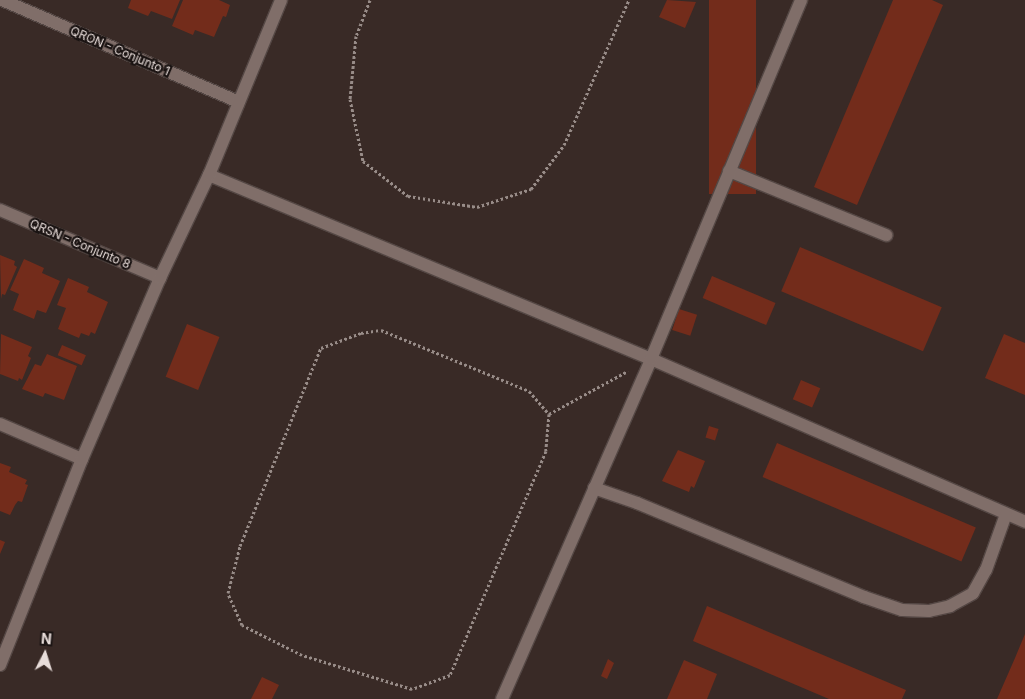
<!DOCTYPE html>
<html>
<head>
<meta charset="utf-8">
<style>
  body { margin:0 }
  #map { position:relative; width:1025px; height:699px; overflow:hidden; background:#392a26; font-family:Inter,sans-serif }
  div>[style] { position:absolute }
  [style*='--x'] { left:calc(var(--x)*1px); top:calc(var(--y)*1px); width:calc(var(--w)*1px); rotate:calc(var(--a)*1deg) }
  .building>* { inset:0; background:#732c1b; transform-origin:0 0 }
  .path>* { height:3px; margin-top:-1.5px; transform-origin:0; background:repeating-linear-gradient(90deg,#988c88 0 2.5px,transparent 0 5px) }
  .roads { filter:drop-shadow(1px 0 #544744) drop-shadow(-1px 0 #544744) drop-shadow(0 1px #544744) drop-shadow(0 -1px #544744) }
  .minor>* { height:12px; margin:-6px; padding:0 6px; transform-origin:6px; border-radius:6px; background:#806e69 }
  span { translate:-50% -50%; white-space:nowrap; text-align:center; line-height:1.15; -webkit-text-stroke:4.5px #1b1413; paint-order:stroke }
  .street-label { font-size:12px; color:#e8ddda }
  .north { position:absolute; left:20px; top:629px; width:50px; height:50px; -webkit-text-stroke:4px #1b1413; paint-order:stroke; rotate:5deg; font-size:14px; font-weight:700; line-height:20px; text-align:center; color:#e8ddda }
  .north::after { content:''; display:block; margin:auto; width:18px; height:22px; background:#e8ddda; clip-path:polygon(50% 0,100% 100%,50% 72%,0 100%) }
</style>
</head>
<body>
<div id="map">
  <div class="building">
    <div style="clip-path:polygon(131px 0,180px 0,172px 19px,151px 11px,148px 16px,128px 8px)"></div>
    <div style="clip-path:polygon(183px 0,219px 0,230px 5px,226px 17px,223px 16px,214px 37px,195px 30px,193px 35px,172px 26px)"></div>
    <div style="clip-path:polygon(667px 0,696px 2px,685px 28px,659px 17px)"></div>
    <div style="left:709px;top:0;width:47px;height:194px"></div>
    <div style="clip-path:polygon(893px 0,932px 0,943px 5px,857px 205px,814px 187px)"></div>
    <div style="left:800px;top:247px;width:154px;height:48px;rotate:23deg"></div>
    <div style="clip-path:polygon(0 255px,15px 261px,14px 265px,17px 267px,5px 295px,2px 294px,1px 299px)"></div>
    <div style="clip-path:polygon(24px 259px,44px 268px,42px 273px,60px 281px,46px 313px,37px 310px,34px 319px,13px 310px,19px 294px,10px 290px)"></div>
    <div style="left:712px;top:276px;width:69px;height:24px;rotate:23deg"></div>
    <div style="clip-path:polygon(68px 278px,89px 287px,87px 292px,108px 302px,95px 334px,91px 332px,89px 336px,81px 333px,79px 338px,58px 329px,66px 308px,57px 305px)"></div>
    <div style="left:679px;top:309px;width:19px;height:22px;rotate:18deg"></div>
    <div style="left:187px;top:324px;width:35px;height:57px;rotate:22deg"></div>
    <div style="clip-path:polygon(1px 334px,32px 347px,28px 356px,31px 358px,22px 380px,19px 378px,18px 381px,0 374px)"></div>
    <div style="clip-path:polygon(1004px 334px,1025px 343px,1025px 395px,985px 378px)"></div>
    <div style="left:62px;top:345px;width:26px;height:11px;rotate:23deg"></div>
    <div style="clip-path:polygon(47px 354px,77px 366px,64px 400px,45px 393px,43px 397px,22px 389px,35px 364px,41px 366px)"></div>
    <div style="left:801px;top:380px;width:21px;height:21px;rotate:23deg"></div>
    <div style="left:709px;top:426px;width:10px;height:12px;rotate:17deg"></div>
    <div style="left:777px;top:443px;width:216px;height:37px;rotate:23deg"></div>
    <div style="clip-path:polygon(678px 450px,705px 461px,694px 488px,691px 486px,689px 492px,662px 481px)"></div>
    <div style="clip-path:polygon(0 463px,11px 467px,9px 472px,27px 480px,25px 484px,28px 485px,22px 502px,18px 501px,15px 505px,10px 515px,0 511px)"></div>
    <div style="clip-path:polygon(0 540px,5px 542px,0 554px)"></div>
    <div style="clip-path:polygon(707px 606px,906px 690px,902px 699px,829px 699px,693px 641px)"></div>
    <div style="clip-path:polygon(1025px 634px,1025px 699px,997px 699px,1015px 658px)"></div>
    <div style="clip-path:polygon(608px 659px,614px 663px,607px 679px,601px 676px)"></div>
    <div style="clip-path:polygon(684px 660px,717px 674px,707px 699px,667px 699px)"></div>
    <div style="clip-path:polygon(262px 677px,279px 685px,272px 699px,251px 699px)"></div>
  </div>
  <div class="path">
    <div style="--x:370;--y:0;--w:39;--a:111"></div>
    <div style="--x:356;--y:36;--w:63;--a:95.4"></div>
    <div style="--x:350;--y:99;--w:63;--a:78.2"></div>
    <div style="--x:363;--y:161;--w:57;--a:37.9"></div>
    <div style="--x:408;--y:196;--w:70;--a:9.1"></div>
    <div style="--x:477;--y:207;--w:57;--a:-18.4"></div>
    <div style="--x:531;--y:189;--w:55;--a:-53.1"></div>
    <div style="--x:564;--y:145;--w:159;--a:-65.9"></div>
    <div style="--x:381;--y:330;--w:160;--a:22.4"></div>
    <div style="--x:529;--y:391;--w:30;--a:49"></div>
    <div style="--x:549;--y:414;--w:37;--a:95"></div>
    <div style="--x:546;--y:451;--w:244;--a:113.2"></div>
    <div style="--x:450;--y:675;--w:40;--a:159.8"></div>
    <div style="--x:412;--y:689;--w:115;--a:-162.8"></div>
    <div style="--x:302;--y:655;--w:67;--a:-153.4"></div>
    <div style="--x:242;--y:625;--w:35;--a:-114"></div>
    <div style="--x:228;--y:593;--w:49;--a:-75.7"></div>
    <div style="--x:240;--y:546;--w:214;--a:-67.8"></div>
    <div style="--x:321;--y:348;--w:43;--a:-20.6"></div>
    <div style="--x:361;--y:333;--w:20;--a:-9"></div>
    <div style="--x:549;--y:414;--w:90;--a:-28.6"></div>
  </div>
  <div class="roads">
    <div class="minor">
      <div style="--x:2;--y:0;--w:258;--a:23.3"></div>
      <div style="--x:729;--y:171;--w:170;--a:22.2"></div>
      <div style="--x:209;--y:175;--w:479;--a:22.6"></div>
      <div style="--x:651;--y:359;--w:408;--a:23.5"></div>
      <div style="--x:0;--y:210;--w:174;--a:23"></div>
      <div style="--x:0;--y:424;--w:89;--a:23.1"></div>
      <div style="--x:594;--y:488;--w:46;--a:19.2"></div>
      <div style="--x:637;--y:503;--w:246;--a:22.5"></div>
      <div style="--x:864;--y:597;--w:40;--a:18.9"></div>
      <div style="--x:902;--y:610;--w:27;--a:2"></div>
      <div style="--x:929;--y:611;--w:22;--a:-13"></div>
      <div style="--x:950;--y:606;--w:26;--a:-29"></div>
      <div style="--x:973;--y:593;--w:26;--a:-61"></div>
      <div style="--x:986;--y:570;--w:59;--a:-70.3"></div>
      <div style="--x:0;--y:665;--w:222;--a:-68.3"></div>
      <div style="--x:82;--y:459;--w:197;--a:-66.7"></div>
      <div style="--x:160;--y:278;--w:114;--a:-64.6"></div>
      <div style="--x:209;--y:175;--w:189;--a:-67.6"></div>
      <div style="--x:502;--y:699;--w:371;--a:-66.3"></div>
      <div style="--x:651;--y:359;--w:389;--a:-67.3"></div>
    </div>
  </div>
  <div class="street-label">
    <span style="left:120px;top:51px;rotate:23deg">QRON - Conjunto 1</span>
    <span style="left:80px;top:244px;rotate:23deg">QRSN - Conjunto 8</span>
  </div>
  <div class="north">N</div>
</div>
</body>
</html>
